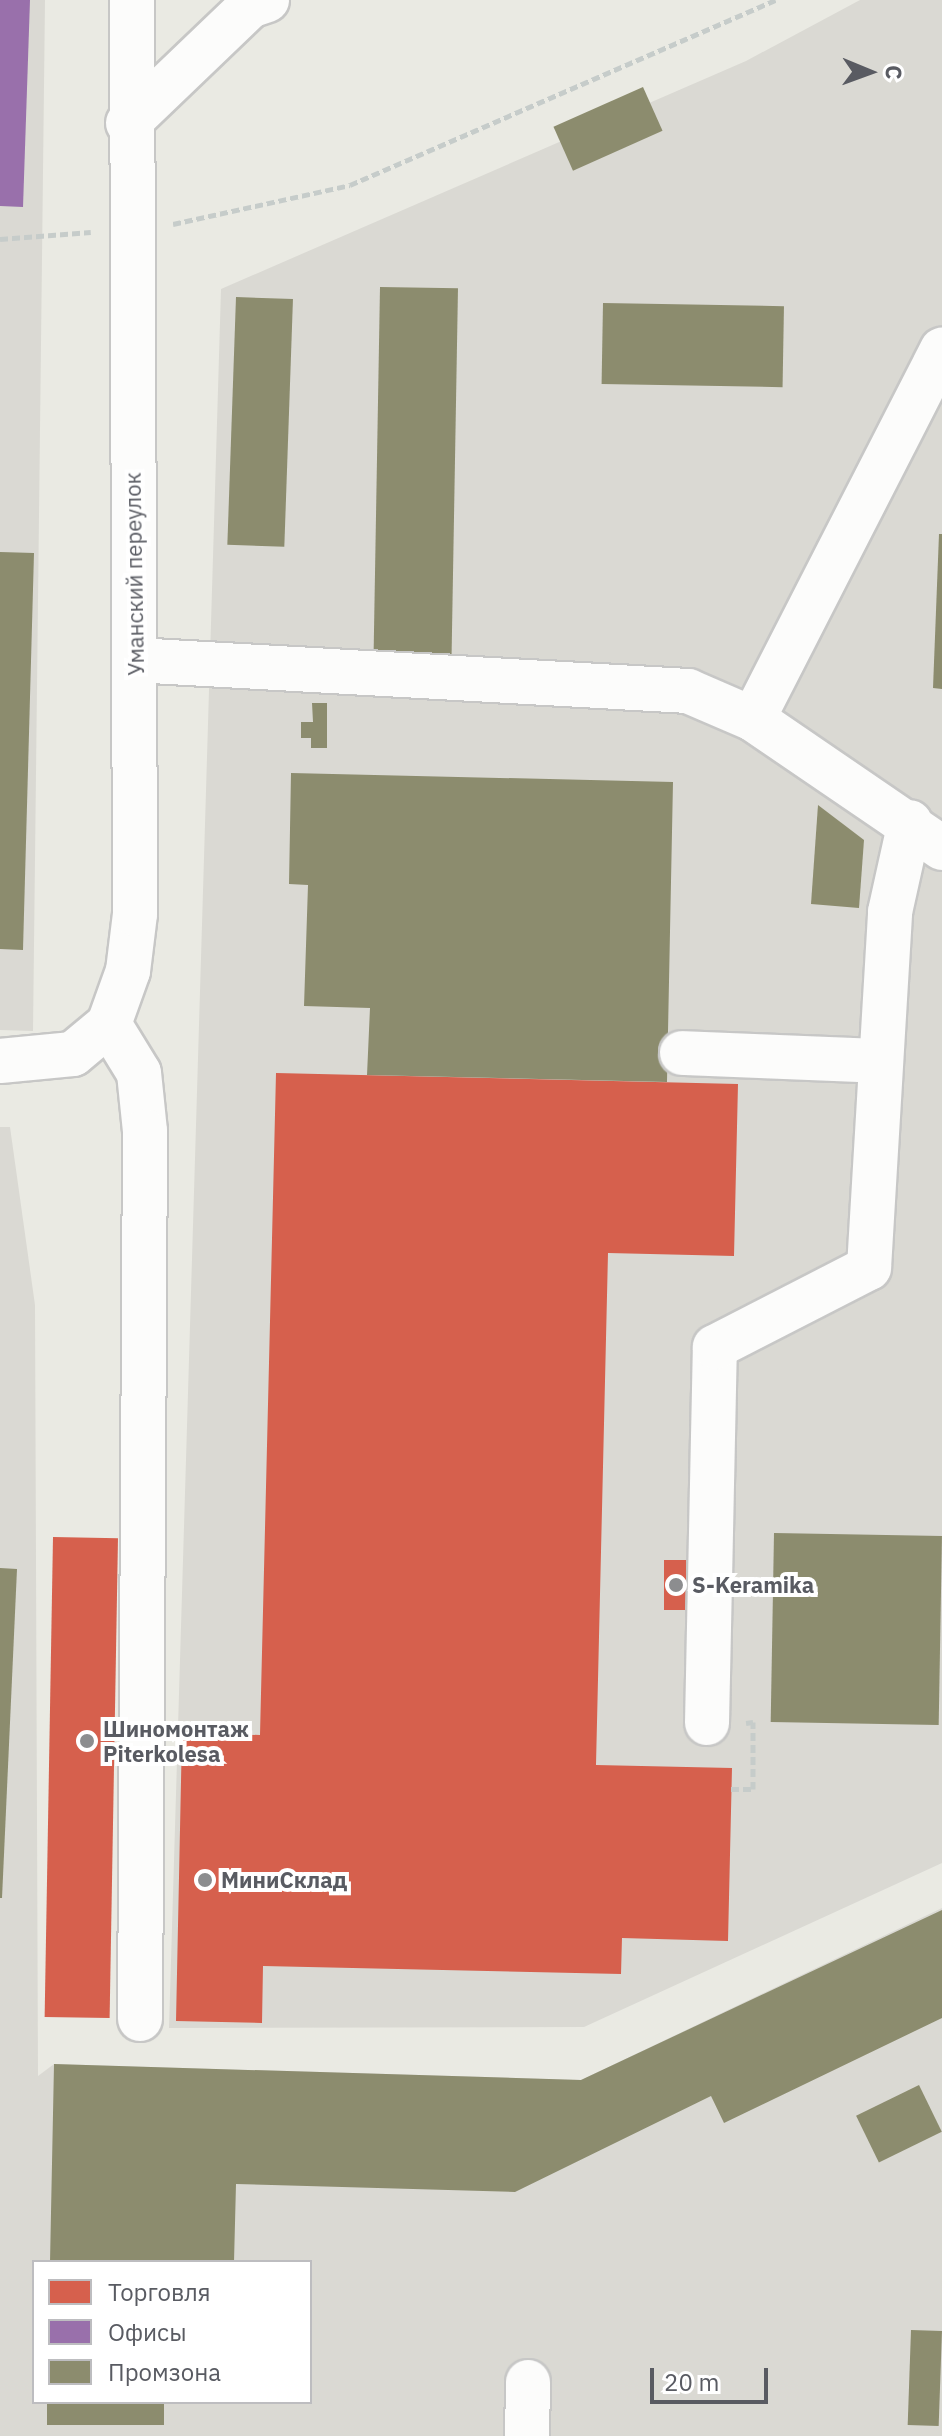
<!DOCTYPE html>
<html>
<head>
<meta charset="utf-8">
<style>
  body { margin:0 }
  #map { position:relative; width:942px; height:2436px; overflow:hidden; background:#eaeae3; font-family:"IBM Plex Sans",sans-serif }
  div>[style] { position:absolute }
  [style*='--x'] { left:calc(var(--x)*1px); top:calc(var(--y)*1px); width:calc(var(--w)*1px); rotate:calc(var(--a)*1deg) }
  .industrial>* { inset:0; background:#dad9d3 }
  .shops>* { inset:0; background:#d6604d; transform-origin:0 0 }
  .offices>* { inset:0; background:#9970ab }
  .industry>* { inset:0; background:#8c8c6e; transform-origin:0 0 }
  .path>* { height:5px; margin-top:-2.5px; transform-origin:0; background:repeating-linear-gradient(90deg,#c6ccca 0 8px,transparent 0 12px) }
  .roads { filter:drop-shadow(2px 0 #c7c7c6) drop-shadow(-2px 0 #c7c7c6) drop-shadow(0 2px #c7c7c6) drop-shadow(0 -2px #c7c7c6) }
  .minor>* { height:44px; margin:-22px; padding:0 22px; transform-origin:22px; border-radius:22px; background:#fcfcfb }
  .dots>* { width:22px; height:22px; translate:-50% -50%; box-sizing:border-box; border:4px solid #fff; border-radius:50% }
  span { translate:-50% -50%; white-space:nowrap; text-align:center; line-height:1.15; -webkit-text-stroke:8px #fff; paint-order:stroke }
  .street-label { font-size:22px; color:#595b62 }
  .poi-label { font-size:22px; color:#595b62; font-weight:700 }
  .left { translate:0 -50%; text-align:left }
  .legend { position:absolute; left:32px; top:2260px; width:280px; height:144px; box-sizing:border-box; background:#fff; border:2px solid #bdbdc0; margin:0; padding:10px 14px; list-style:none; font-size:24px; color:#595b62 }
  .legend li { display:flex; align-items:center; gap:16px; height:40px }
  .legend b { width:40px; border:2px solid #bdbdc0 }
  .north { position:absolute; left:830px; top:32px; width:80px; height:80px; -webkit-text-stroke:6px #fff; paint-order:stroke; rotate:91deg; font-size:22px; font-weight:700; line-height:32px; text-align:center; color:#595b62 }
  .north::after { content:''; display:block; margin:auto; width:28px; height:36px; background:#595b62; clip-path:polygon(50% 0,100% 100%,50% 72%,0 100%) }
  .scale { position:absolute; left:650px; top:2368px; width:118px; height:36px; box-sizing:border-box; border:4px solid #595b62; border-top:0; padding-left:10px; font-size:24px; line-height:28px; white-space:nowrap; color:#595b62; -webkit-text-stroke:6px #fff; paint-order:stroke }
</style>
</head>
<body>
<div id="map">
  <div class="industrial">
    <div style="clip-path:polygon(0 0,45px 0,33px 1031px,0 1030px)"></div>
    <div style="clip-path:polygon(860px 0,942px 0,942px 1863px,584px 2027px,169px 2028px,221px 289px,746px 61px)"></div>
    <div style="clip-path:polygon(evenodd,0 1127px,10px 1127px,35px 1305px,38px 2076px,54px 2064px,581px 2080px,942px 1908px,942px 2436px,0 2436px,0 1127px,34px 2262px,310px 2262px,310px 2402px,34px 2402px,34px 2262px)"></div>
  </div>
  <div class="shops">
    <div style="clip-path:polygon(276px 1073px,738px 1084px,734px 1256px,608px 1253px,596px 1765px,732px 1768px,728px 1941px,622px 1938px,621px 1974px,263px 1966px,262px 2023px,176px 2021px,182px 1733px,260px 1735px)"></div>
    <div style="left:53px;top:1537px;width:65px;height:480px;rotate:1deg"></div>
    <div style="left:664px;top:1560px;width:23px;height:50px"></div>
  </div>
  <div class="offices">
    <div style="clip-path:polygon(0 0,30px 0,23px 207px,0 206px)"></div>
  </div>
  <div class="industry">
    <div style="left:643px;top:87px;width:48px;height:98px;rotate:66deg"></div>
    <div style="left:380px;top:287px;width:78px;height:373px;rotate:1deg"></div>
    <div style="left:236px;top:297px;width:57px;height:248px;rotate:2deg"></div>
    <div style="left:603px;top:303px;width:181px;height:81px;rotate:1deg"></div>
    <div style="clip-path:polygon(939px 534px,942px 534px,942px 689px,933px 688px)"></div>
    <div style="clip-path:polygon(0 552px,34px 553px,23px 950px,0 949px)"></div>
    <div style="clip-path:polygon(312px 703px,327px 703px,327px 748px,311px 748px,311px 738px,301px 738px,301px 722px,313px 722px)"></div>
    <div style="clip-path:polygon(291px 773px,673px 782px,667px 1082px,367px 1075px,370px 1008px,304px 1006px,308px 885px,289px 884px)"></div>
    <div style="clip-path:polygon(818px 805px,864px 840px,859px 908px,811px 904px)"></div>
    <div style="left:774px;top:1533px;width:168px;height:189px;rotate:1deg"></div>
    <div style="clip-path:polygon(0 1568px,17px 1569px,2px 1898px,0 1898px)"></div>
    <div style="clip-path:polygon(942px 1910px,942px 2018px,724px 2123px,711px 2096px,515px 2192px,236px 2184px,234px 2262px,50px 2262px,54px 2064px,581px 2080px)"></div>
    <div style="left:919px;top:2085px;width:52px;height:70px;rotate:64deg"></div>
    <div style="left:911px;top:2330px;width:31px;height:95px;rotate:2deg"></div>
    <div style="left:47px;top:2402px;width:117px;height:23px"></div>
  </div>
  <div class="path">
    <div style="--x:173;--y:224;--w:181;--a:-12.4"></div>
    <div style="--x:350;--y:185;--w:464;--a:-23.5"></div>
    <div style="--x:0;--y:239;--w:91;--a:-4.4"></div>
    <div style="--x:731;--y:1789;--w:22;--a:0"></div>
    <div style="--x:753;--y:1789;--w:67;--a:-90"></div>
    <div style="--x:753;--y:1722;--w:7;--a:172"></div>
  </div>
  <div class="roads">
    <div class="minor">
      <div style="--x:128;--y:123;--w:169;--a:-43.8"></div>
      <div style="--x:250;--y:6;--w:18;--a:-19"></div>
      <div style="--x:134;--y:660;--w:555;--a:3.2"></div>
      <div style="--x:688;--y:691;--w:71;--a:23.3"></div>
      <div style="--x:753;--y:719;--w:229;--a:34.3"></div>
      <div style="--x:753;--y:719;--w:415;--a:-62.9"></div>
      <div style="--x:109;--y:1024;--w:57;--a:58.5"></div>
      <div style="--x:139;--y:1073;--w:58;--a:84.1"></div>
      <div style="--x:145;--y:1131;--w:888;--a:90.32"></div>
      <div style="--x:682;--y:1053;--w:199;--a:2.3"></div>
      <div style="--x:0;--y:1061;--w:73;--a:-5.5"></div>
      <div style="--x:73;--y:1054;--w:47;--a:-39.8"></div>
      <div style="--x:109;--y:1024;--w:56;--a:-70.3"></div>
      <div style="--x:128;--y:971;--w:57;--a:-83"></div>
      <div style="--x:135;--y:914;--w:914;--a:-90.19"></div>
      <div style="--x:707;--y:1723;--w:376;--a:-88.8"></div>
      <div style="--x:715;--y:1347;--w:173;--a:-27.2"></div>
      <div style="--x:869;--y:1268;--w:357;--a:-86.6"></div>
      <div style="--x:890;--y:912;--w:92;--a:-77.5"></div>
      <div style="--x:527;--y:2436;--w:54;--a:-88.9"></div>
    </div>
  </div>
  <div class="dots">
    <div style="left:676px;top:1585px;background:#8c8d8f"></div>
    <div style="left:87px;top:1741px;background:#8c8d8f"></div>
    <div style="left:205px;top:1880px;background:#8c8d8f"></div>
  </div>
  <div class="street-label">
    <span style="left:134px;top:574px;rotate:-91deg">Уманский переулок</span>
  </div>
  <div class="poi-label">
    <span class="left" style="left:692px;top:1585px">S-Keramika</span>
    <span class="left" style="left:103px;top:1741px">Шиномонтаж<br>Piterkolesa</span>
    <span class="left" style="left:221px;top:1880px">МиниСклад</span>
  </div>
  <ul class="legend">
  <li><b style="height:22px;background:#d6604d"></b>Торговля</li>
  <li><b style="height:22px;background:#9970ab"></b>Офисы</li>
  <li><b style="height:22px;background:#8c8c6e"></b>Промзона</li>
  </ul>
  <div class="north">С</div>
  <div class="scale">20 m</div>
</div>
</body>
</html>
